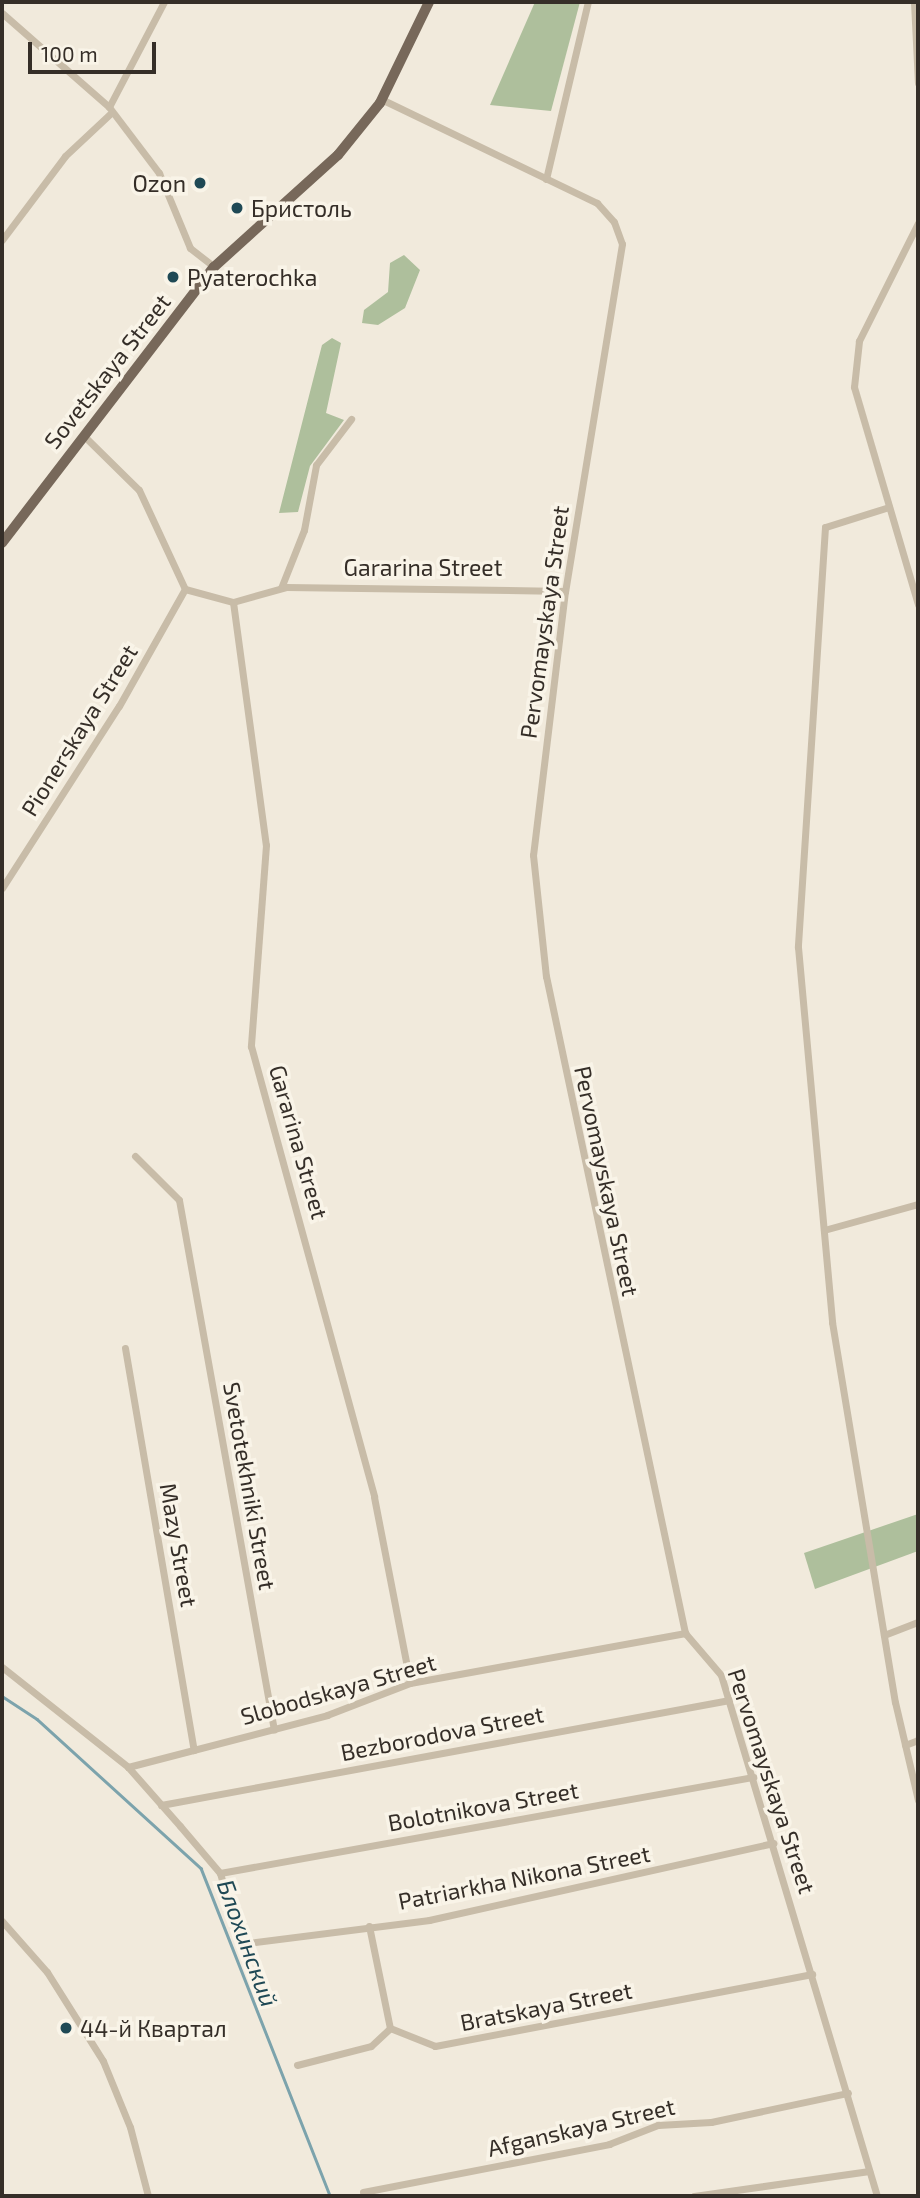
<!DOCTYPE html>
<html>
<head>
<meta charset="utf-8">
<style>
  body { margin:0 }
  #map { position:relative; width:920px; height:2198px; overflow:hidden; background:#f1eadc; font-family:"Exo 2",sans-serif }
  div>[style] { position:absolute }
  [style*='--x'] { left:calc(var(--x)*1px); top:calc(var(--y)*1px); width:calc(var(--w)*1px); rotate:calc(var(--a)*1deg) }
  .green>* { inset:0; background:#aebf9c }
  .stream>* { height:2.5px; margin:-1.25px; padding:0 1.25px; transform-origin:1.25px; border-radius:1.25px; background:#7ca3ac }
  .street>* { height:7px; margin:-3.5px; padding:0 3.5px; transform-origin:3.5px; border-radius:3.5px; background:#c8bca8 }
  .primary>* { height:10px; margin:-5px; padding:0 5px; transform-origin:5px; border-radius:5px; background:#77685a }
  .dots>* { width:19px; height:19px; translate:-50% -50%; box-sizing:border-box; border:4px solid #f9f4e8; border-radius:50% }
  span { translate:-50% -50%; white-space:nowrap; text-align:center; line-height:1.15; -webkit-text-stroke:7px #f9f4e8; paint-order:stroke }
  .poi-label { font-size:23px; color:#352e28 }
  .right { translate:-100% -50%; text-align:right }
  .left { translate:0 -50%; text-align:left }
  .street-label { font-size:23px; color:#352e28 }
  .water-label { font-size:24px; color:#1f4955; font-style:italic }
  .frame { position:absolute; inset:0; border:4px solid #352e28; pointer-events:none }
  .scale { position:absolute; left:28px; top:42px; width:128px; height:32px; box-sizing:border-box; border:4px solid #352e28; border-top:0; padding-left:9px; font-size:21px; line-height:24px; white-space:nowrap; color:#352e28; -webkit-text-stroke:5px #f9f4e8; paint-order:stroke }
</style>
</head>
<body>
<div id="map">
  <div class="green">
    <div style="clip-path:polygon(535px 2px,580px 2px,551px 111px,490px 105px)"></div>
    <div style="clip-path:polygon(404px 255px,420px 270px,405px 308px,378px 325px,362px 323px,364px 310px,388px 292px,390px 263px)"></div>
    <div style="clip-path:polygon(332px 338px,341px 343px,326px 413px,344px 420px,310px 466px,298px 512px,279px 513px,322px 345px)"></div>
    <div style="clip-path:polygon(918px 1514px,918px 1551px,815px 1589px,804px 1553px)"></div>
  </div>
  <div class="stream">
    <div style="--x:2;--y:1696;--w:42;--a:33.3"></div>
    <div style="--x:37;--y:1719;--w:222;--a:42.3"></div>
    <div style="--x:201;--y:1868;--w:352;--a:68.5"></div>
  </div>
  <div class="street">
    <div style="--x:914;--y:2;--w:81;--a:87.2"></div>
    <div style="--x:2;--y:13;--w:142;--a:41.3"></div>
    <div style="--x:109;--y:107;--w:83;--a:52.9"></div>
    <div style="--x:159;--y:173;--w:81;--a:67.5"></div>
    <div style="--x:190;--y:248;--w:31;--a:38"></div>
    <div style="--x:381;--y:99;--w:240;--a:25.7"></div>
    <div style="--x:597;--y:203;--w:25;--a:48"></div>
    <div style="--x:614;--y:222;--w:23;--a:70"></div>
    <div style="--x:622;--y:244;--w:352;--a:99.3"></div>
    <div style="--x:565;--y:591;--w:266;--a:96.9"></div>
    <div style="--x:533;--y:855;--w:122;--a:83.9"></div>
    <div style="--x:546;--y:976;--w:672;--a:78.05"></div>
    <div style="--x:685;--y:1633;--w:55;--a:49.4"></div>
    <div style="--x:721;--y:1675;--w:544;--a:73.33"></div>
    <div style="--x:109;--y:107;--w:119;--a:-62.4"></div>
    <div style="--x:546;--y:179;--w:182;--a:-76.7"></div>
    <div style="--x:918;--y:223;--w:132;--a:116.6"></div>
    <div style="--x:859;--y:341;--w:46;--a:96.2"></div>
    <div style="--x:854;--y:387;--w:227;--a:73.6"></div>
    <div style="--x:2;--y:240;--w:105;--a:-53.1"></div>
    <div style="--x:65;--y:156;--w:64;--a:-43.1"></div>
    <div style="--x:83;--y:435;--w:78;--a:44.5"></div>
    <div style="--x:139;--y:490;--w:109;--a:65.1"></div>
    <div style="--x:185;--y:589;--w:50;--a:15.2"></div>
    <div style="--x:233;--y:602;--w:245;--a:82.3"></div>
    <div style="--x:266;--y:845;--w:202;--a:94.3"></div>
    <div style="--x:251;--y:1046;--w:467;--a:74.7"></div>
    <div style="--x:374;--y:1497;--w:189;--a:79"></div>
    <div style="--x:889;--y:507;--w:67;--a:162.6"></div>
    <div style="--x:825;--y:527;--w:421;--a:93.7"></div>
    <div style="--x:798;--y:947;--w:377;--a:84.8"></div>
    <div style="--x:832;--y:1322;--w:385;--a:80.6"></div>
    <div style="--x:895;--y:1702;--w:101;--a:76.8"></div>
    <div style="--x:281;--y:588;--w:62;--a:-68.4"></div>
    <div style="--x:304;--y:530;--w:66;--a:-79.5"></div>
    <div style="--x:316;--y:465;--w:58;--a:-52.7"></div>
    <div style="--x:233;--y:602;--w:55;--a:-15.8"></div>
    <div style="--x:286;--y:587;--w:279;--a:0.8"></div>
    <div style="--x:2;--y:888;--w:216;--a:-57.3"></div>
    <div style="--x:119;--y:706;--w:134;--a:-60.6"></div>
    <div style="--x:135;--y:1156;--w:62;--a:45"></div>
    <div style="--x:179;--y:1200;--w:538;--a:79.84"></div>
    <div style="--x:824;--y:1230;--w:98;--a:-15.5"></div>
    <div style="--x:125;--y:1348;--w:408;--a:80.3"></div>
    <div style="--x:884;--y:1635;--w:36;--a:-21"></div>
    <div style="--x:2;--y:1667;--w:161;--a:38.4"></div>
    <div style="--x:128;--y:1767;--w:79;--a:48.6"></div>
    <div style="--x:180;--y:1826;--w:62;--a:49.6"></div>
    <div style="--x:220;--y:1873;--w:74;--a:74.3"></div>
    <div style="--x:240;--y:1944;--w:191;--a:-7.2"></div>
    <div style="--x:429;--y:1920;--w:353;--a:-12.6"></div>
    <div style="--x:905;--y:1745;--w:14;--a:-21"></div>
    <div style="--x:128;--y:1767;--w:206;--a:-14.6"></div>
    <div style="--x:327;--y:1715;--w:89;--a:-21.1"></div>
    <div style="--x:410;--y:1683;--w:280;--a:-10.3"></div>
    <div style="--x:161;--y:1805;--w:578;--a:-10.47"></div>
    <div style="--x:220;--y:1873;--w:542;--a:-10.21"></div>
    <div style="--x:2;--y:1921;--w:68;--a:48.6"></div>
    <div style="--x:47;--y:1972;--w:105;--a:57.8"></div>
    <div style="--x:103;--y:2061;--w:71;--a:67.8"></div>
    <div style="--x:130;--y:2127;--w:71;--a:75.4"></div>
    <div style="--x:369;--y:1926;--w:104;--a:78.4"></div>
    <div style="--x:297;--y:2065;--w:76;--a:-14.4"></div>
    <div style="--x:371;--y:2046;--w:26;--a:-43"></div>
    <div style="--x:390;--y:2028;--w:48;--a:21.8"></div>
    <div style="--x:435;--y:2046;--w:384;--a:-10.8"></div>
    <div style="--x:363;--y:2192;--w:251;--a:-11"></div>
    <div style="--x:609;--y:2144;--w:53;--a:-21.2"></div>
    <div style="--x:658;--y:2125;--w:53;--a:-3.2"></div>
    <div style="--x:711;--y:2122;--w:140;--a:-12"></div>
    <div style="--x:694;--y:2196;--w:177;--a:-8.1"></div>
  </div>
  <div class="primary">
    <div style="--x:2;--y:543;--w:348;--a:-52.5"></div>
    <div style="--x:214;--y:267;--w:167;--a:-42.1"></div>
    <div style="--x:338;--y:155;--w:67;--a:-51.1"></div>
    <div style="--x:380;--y:103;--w:112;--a:-64.1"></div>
  </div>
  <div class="dots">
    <div style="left:200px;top:183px;background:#1f4955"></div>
    <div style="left:237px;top:208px;background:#1f4955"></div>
    <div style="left:173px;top:277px;background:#1f4955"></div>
    <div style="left:66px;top:2028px;background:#1f4955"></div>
  </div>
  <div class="poi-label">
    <span class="right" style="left:186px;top:183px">Ozon</span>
    <span class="left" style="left:251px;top:208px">Бристоль</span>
    <span class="left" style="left:187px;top:277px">Pyaterochka</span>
    <span class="left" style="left:80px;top:2028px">44-й Квартал</span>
  </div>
  <div class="street-label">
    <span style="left:107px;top:371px;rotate:-52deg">Sovetskaya Street</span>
    <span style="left:423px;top:567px">Gararina Street</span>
    <span style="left:544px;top:622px;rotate:-82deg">Pervomayskaya Street</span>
    <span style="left:79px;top:730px;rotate:-58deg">Pionerskaya Street</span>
    <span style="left:299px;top:1142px;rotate:74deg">Gararina Street</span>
    <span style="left:607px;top:1181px;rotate:78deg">Pervomayskaya Street</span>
    <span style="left:250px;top:1486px;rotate:80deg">Svetotekhniki Street</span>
    <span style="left:179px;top:1545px;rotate:80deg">Mazy Street</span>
    <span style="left:338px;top:1689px;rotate:-16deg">Slobodskaya Street</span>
    <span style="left:442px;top:1733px;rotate:-11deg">Bezborodova Street</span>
    <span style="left:772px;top:1781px;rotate:72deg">Pervomayskaya Street</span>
    <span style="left:483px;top:1806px;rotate:-10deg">Bolotnikova Street</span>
    <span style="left:524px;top:1877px;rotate:-11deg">Patriarkha Nikona Street</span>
    <span style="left:546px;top:2006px;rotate:-11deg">Bratskaya Street</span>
    <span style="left:581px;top:2127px;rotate:-13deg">Afganskaya Street</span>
  </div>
  <div class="water-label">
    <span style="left:248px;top:1943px;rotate:70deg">Блохинский</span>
  </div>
  <div class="frame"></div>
  <div class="scale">100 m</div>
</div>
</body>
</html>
